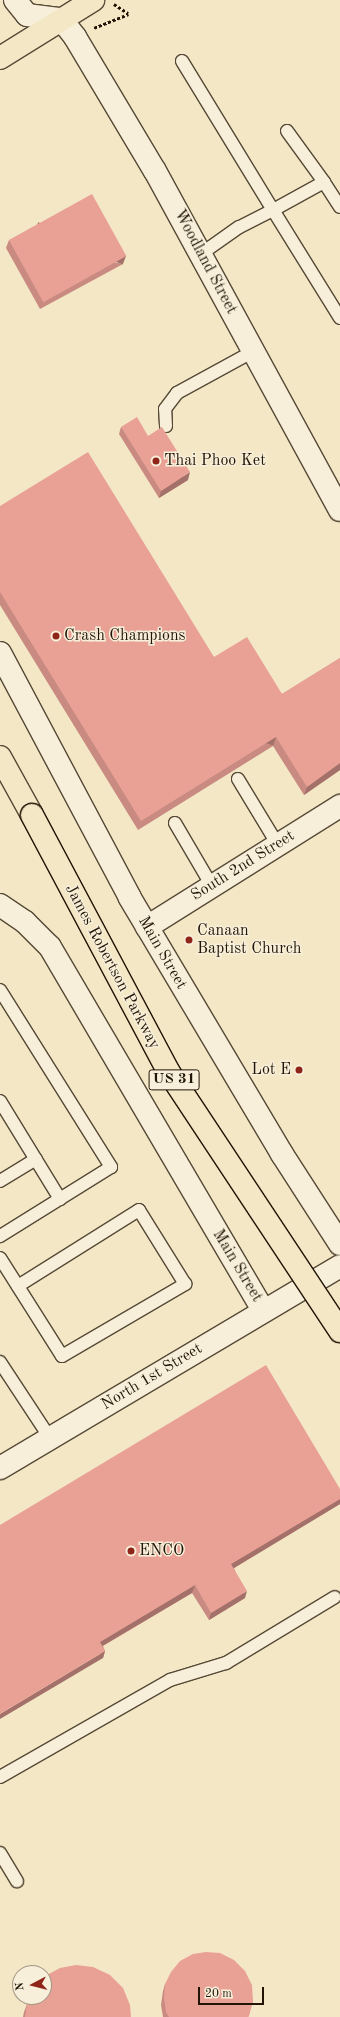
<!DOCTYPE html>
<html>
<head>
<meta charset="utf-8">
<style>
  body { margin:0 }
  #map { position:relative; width:340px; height:2017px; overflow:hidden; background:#f3e7c5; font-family:"Old Standard TT",serif }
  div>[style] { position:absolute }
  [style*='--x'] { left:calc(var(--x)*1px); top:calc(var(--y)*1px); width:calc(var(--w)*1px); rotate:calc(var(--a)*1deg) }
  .path>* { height:2.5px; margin-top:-1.25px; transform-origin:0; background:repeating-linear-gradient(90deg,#221406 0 3px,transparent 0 5px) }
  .roads { filter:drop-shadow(1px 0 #564936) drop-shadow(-1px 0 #564936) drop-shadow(0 1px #564936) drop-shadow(0 -1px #564936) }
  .service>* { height:12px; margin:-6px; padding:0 6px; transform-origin:6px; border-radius:6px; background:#f7efd9 }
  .minor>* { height:22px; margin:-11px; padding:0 11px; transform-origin:11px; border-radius:11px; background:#f7efd9 }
  .tertiary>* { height:22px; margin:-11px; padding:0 11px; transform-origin:11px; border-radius:11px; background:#f7efd9 }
  .secondary>* { height:22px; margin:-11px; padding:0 11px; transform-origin:11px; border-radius:11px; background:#f7efd9 }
  .primary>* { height:22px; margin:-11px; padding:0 11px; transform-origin:11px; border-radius:11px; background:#f3e7c5 }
  .bridges { filter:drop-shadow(1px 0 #221406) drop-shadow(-1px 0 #221406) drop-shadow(0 1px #221406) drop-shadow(0 -1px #221406) }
  .primary-bridge>* { height:22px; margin:-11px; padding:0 11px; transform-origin:11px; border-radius:11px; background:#f3e7c5 }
  .wall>* { inset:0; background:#c88a81 }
  .shaded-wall>* { inset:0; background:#a37169; transform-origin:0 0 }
  .building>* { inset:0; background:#e9a196; transform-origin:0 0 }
  .dots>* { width:11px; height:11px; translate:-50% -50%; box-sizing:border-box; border:2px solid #f7efd9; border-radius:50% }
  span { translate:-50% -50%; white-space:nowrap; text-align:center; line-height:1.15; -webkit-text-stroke:3px #f7efd9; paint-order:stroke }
  .shield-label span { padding:1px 3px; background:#f7efd9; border:1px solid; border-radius:3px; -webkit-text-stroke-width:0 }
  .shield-label { font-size:15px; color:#221406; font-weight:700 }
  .street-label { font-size:16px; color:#221406 }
  .poi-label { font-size:16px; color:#221406 }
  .left { translate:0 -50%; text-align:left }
  .right { translate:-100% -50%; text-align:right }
  .north { position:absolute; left:12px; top:1965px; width:40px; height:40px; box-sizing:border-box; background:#f7efd9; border:1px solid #a29785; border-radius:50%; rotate:263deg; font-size:11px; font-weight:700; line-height:16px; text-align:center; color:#221406 }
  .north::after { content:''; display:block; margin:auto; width:14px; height:18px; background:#8f2418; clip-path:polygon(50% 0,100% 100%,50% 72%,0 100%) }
  .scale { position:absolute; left:198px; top:1987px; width:66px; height:18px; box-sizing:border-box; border:2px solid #221406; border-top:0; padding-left:5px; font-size:12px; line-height:14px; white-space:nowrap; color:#221406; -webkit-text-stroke:3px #f7efd9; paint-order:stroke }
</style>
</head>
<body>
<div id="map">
  <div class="path">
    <div style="--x:114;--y:4;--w:17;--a:33"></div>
    <div style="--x:94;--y:28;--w:37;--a:-22"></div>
  </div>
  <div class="roads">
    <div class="service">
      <div style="--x:182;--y:61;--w:175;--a:58.6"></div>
      <div style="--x:273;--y:210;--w:38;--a:153"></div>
      <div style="--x:239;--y:227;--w:47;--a:144.6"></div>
      <div style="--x:287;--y:131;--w:63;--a:54"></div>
      <div style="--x:340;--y:207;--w:30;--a:-123"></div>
      <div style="--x:324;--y:182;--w:58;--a:151.2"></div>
      <div style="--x:273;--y:210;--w:127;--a:58.2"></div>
      <div style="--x:166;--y:426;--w:17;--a:-93"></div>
      <div style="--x:165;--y:409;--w:20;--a:-53"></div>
      <div style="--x:177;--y:393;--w:85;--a:-28.7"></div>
      <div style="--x:238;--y:779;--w:77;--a:58.8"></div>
      <div style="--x:175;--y:823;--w:73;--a:59.6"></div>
      <div style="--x:0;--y:990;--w:209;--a:57.9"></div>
      <div style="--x:111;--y:1167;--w:131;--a:148.1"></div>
      <div style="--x:0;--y:1101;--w:115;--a:58.5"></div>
      <div style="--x:0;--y:1181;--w:42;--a:-31.4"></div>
      <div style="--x:0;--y:1258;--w:116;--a:57.7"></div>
      <div style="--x:62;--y:1356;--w:143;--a:-30.3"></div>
      <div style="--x:185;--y:1284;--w:87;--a:-121.9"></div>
      <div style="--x:139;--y:1210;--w:143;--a:147.9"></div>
      <div style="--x:0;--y:1362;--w:91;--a:56.7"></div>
      <div style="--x:0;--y:1777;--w:196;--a:-29.7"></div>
      <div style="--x:170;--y:1680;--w:59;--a:-16.9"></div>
      <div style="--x:226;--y:1663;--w:127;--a:-31.2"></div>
      <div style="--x:0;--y:1853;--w:33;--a:59"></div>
    </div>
    <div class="minor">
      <div style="--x:0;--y:653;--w:277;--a:62"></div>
      <div style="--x:130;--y:898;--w:298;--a:59.3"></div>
      <div style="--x:282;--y:1154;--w:107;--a:57.2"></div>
      <div style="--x:0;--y:905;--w:30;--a:34"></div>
      <div style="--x:25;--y:922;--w:35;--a:45"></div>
      <div style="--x:50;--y:947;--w:421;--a:59.6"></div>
      <div style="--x:147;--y:927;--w:228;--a:-32.1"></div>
    </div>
    <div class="tertiary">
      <div style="--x:0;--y:1468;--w:395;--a:-30.7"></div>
    </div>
    <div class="secondary">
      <div style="--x:15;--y:0;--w:19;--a:51"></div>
      <div style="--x:27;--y:15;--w:34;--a:7"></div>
      <div style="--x:61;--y:19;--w:23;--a:52"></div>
      <div style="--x:75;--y:37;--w:156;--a:59.2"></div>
      <div style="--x:155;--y:171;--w:386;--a:61.4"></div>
    </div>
    <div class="primary">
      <div style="--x:0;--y:58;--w:110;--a:-31.9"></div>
      <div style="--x:0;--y:757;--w:66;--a:61.1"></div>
    </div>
  </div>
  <div class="bridges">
    <div class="primary-bridge">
      <div style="--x:32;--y:815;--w:290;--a:62"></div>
      <div style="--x:168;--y:1071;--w:312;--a:56.5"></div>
    </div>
  </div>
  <div class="wall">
    <div style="clip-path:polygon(9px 240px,123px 264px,40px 309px,6px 248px)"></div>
    <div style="clip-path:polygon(121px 427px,188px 480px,159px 498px,119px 434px)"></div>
    <div style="clip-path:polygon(0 506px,214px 657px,282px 694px,340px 658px,340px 770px,304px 795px,273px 746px,138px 830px,0 605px)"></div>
    <div style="clip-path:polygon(340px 1489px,340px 1504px,234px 1568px,245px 1598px,209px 1620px,192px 1593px,103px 1646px,105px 1651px,103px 1658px,0 1525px)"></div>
    <div style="clip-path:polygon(165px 1984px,253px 2001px,248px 2017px,163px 2017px,161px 2005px,163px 1991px)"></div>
    <div style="clip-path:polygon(27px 2004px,131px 2017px,23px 2017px,24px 2012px)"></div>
  </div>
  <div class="shaded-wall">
    <div style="left:126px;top:256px;width:9px;height:94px;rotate:111deg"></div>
    <div style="clip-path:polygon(190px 472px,188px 480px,159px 498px,161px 491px)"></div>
    <div style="left:276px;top:737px;width:9px;height:159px;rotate:108deg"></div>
    <div style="clip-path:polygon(340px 763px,340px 770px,304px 795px,307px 787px)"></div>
    <div style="clip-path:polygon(340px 1499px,340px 1504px,229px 1571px,231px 1564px)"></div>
    <div style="clip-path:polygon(195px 1585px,192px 1593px,97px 1649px,100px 1642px)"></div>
    <div style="clip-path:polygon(247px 1591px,245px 1598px,209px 1620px,211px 1613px)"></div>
    <div style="clip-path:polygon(105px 1651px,103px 1658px,0 1719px,0 1714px)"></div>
  </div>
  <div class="building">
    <div style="left:92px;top:194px;width:71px;height:95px;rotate:61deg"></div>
    <div style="clip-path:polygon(137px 417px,148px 436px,162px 427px,190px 472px,161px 491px,121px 427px)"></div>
    <div style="clip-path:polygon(88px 452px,214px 657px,247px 637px,282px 694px,340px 658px,340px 763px,307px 787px,276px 737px,141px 821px,0 592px,0 506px)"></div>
    <div style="clip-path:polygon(266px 1365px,340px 1489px,340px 1499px,231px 1564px,247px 1591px,211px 1613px,195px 1585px,100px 1642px,105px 1651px,0 1714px,0 1525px)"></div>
    <div style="clip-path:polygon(206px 1952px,220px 1953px,234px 1960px,245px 1971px,252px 1985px,253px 2001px,249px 2016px,248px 2017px,169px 2017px,166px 2012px,164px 1998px,165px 1984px,171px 1972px,180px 1961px,193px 1954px)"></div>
    <div style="clip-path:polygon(76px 1965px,93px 1967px,110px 1975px,123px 1988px,130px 2005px,131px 2017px,25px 2017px,27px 2004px,30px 1997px,44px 1997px,44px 1978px,45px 1976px,60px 1968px)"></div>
  </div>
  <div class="dots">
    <div style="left:156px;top:461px;background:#8f2418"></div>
    <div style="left:56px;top:636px;background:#8f2418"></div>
    <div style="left:189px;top:940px;background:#8f2418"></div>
    <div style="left:299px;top:1070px;background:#8f2418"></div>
    <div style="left:131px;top:1551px;background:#8f2418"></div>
  </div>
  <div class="shield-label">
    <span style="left:174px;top:1080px">US 31</span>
  </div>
  <div class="street-label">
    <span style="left:205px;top:262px;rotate:62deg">Woodland Street</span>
    <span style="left:243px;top:866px;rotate:-32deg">South 2nd Street</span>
    <span style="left:162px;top:953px;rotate:60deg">Main Street</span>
    <span style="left:112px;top:967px;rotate:62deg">James Robertson Parkway</span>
    <span style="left:237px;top:1266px;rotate:59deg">Main Street</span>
    <span style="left:152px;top:1377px;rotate:-31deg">North 1st Street</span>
  </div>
  <div class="poi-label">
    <span class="left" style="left:164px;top:461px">Thai Phoo Ket</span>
    <span class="left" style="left:64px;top:636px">Crash Champions</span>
    <span class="left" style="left:197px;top:940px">Canaan<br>Baptist Church</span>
    <span class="right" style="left:291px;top:1070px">Lot E</span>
    <span class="left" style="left:139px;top:1551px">ENCO</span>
  </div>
  <div class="north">N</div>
  <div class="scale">20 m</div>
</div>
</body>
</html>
